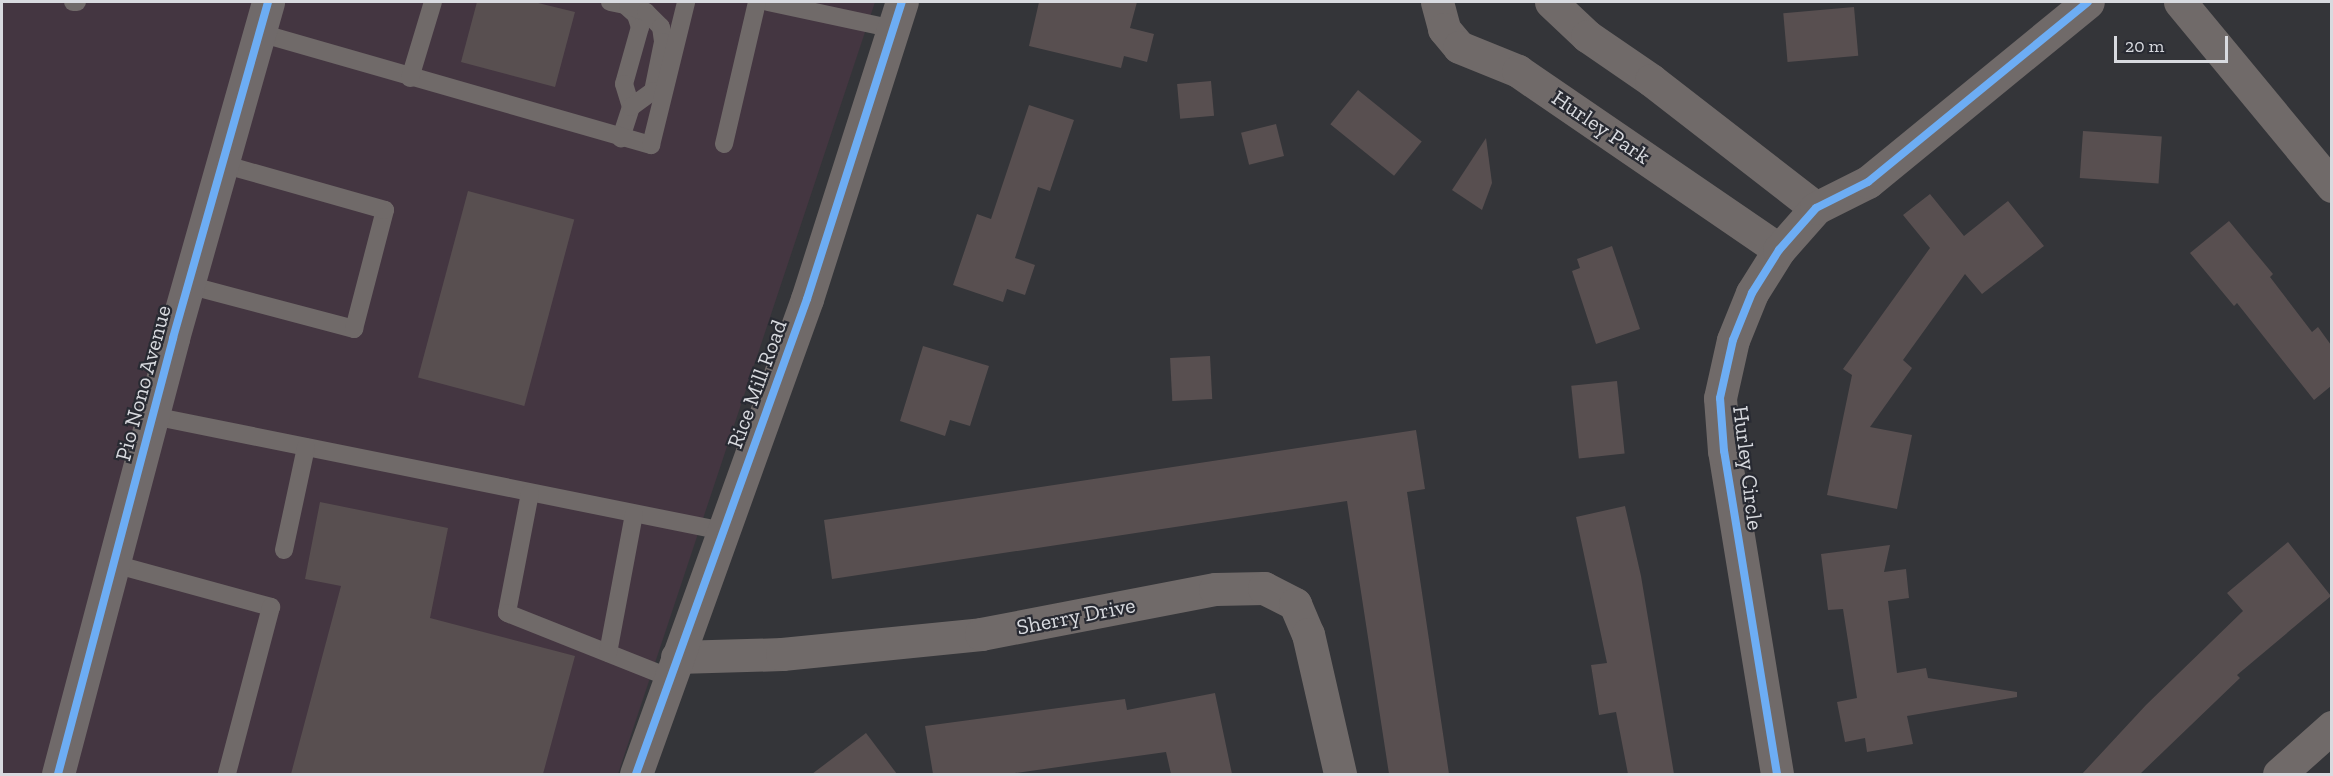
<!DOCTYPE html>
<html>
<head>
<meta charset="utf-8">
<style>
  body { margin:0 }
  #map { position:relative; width:2333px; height:776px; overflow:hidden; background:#343539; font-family:"Zilla Slab",serif }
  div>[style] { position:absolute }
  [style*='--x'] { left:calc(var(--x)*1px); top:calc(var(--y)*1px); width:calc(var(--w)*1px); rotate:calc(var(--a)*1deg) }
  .commercial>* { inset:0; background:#443641 }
  .building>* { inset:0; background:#584f50; transform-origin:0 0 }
  .service>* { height:18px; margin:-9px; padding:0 9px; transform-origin:9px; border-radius:9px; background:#706a69 }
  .minor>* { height:33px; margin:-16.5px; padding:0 16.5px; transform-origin:16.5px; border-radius:16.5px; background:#706a69 }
  .primary>* { height:33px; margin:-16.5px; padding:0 16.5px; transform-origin:16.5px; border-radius:16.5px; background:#706a6a }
  .cycleway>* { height:8px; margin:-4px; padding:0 4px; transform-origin:4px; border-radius:4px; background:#6dadf4 }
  span { translate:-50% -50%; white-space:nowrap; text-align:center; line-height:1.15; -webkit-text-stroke:4.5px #282a32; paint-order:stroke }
  .street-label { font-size:22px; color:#d8dadf }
  .frame { position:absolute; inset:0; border:3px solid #d8dadf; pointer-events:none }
  .scale { position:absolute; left:2114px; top:36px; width:114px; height:27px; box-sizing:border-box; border:3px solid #d8dadf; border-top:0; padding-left:8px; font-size:18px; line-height:21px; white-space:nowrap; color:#d8dadf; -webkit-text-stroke:4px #282a32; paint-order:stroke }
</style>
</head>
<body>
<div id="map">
  <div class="commercial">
    <div style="clip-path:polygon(2px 2px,875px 2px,618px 774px,2px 774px)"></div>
  </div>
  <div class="building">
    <div style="clip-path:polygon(477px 2px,534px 2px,575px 12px,555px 87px,461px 62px)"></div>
    <div style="clip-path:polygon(1039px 2px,1137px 2px,1130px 28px,1154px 34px,1147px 62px,1124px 56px,1121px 68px,1029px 46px)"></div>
    <div style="left:1854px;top:7px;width:49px;height:71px;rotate:85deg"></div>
    <div style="left:1211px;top:81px;width:35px;height:34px;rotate:85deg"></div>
    <div style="left:1358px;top:90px;width:82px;height:44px;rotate:39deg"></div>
    <div style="clip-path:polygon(1029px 105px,1074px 120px,1050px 191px,1038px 187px,1015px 258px,1035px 265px,1025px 295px,1007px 289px,1003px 302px,953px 285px,977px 214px,991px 219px)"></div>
    <div style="left:1276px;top:124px;width:33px;height:36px;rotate:76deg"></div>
    <div style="left:2083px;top:131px;width:79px;height:47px;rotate:4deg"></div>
    <div style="clip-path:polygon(1486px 138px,1492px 183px,1482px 210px,1452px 190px)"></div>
    <div style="left:468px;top:191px;width:110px;height:193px;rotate:15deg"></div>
    <div style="clip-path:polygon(1930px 194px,1964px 236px,2008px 201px,2044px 246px,1982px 294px,1965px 274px,1903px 360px,1912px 368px,1870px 427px,1912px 435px,1897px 509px,1827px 495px,1852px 375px,1843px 369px,1930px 248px,1903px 215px)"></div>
    <div style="clip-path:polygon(2229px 221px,2273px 274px,2270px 277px,2312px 332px,2318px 327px,2331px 345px,2331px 386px,2314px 400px,2237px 303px,2234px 306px,2190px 253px)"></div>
    <div style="clip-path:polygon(1612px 246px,1640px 329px,1596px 344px,1572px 271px,1580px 268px,1577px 259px)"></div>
    <div style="clip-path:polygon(923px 346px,989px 366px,970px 426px,950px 420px,945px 436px,900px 421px)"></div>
    <div style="left:1210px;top:356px;width:43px;height:40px;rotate:87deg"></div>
    <div style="left:1617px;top:381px;width:73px;height:46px;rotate:84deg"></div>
    <div style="clip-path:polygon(1416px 430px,1425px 489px,1407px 492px,1449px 774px,1389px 774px,1347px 501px,832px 579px,824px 520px)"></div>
    <div style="clip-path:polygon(320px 502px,448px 528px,430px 618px,575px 656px,543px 774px,291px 774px,341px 586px,305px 579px)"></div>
    <div style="clip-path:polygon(1625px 506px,1641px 576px,1674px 774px,1628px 774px,1616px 712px,1599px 715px,1591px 665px,1607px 663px,1576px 517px)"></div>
    <div style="clip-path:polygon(2288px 542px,2331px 596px,2237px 675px,2240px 678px,2140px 774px,2082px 774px,2146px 705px,2243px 611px,2227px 593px)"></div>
    <div style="clip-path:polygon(1890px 545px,1884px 572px,1906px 569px,1909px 598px,1888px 601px,1897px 673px,1926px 668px,1928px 678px,2017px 692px,2017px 697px,1907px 716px,1913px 744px,1867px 752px,1865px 738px,1845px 742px,1837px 702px,1857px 698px,1843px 609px,1828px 610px,1821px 554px)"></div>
    <div style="clip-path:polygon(1215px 693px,1232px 774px,1171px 774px,1166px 752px,1008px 774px,933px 774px,925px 726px,1125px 699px,1127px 710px)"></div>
    <div style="clip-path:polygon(866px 733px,897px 774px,812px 774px)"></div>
  </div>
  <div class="service">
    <div style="--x:73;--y:2;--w:4;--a:0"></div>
    <div style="--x:610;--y:2;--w:15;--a:11"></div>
    <div style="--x:625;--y:5;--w:15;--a:42"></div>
    <div style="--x:636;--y:15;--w:13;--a:72"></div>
    <div style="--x:640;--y:27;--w:59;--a:105.7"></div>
    <div style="--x:624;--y:84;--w:24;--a:73"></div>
    <div style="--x:631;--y:107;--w:33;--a:108"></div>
    <div style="--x:768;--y:2;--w:129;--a:12.1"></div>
    <div style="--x:628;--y:6;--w:19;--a:18"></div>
    <div style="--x:646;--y:12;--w:21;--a:45"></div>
    <div style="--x:661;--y:27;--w:15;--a:82"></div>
    <div style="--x:663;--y:42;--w:50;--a:101.5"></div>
    <div style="--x:653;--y:91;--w:27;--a:144"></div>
    <div style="--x:260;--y:33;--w:407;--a:16"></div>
    <div style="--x:651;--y:145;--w:147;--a:-76.2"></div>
    <div style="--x:410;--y:78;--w:79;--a:-73.2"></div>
    <div style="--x:724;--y:144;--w:146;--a:-76.9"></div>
    <div style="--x:188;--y:285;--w:172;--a:14.8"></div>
    <div style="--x:354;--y:329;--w:123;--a:-75.4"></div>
    <div style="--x:385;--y:210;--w:169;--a:-164.2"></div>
    <div style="--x:153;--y:416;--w:581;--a:11.41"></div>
    <div style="--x:530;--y:493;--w:122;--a:100.9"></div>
    <div style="--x:507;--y:613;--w:175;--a:21.7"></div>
    <div style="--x:284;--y:550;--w:105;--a:-77.9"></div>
    <div style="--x:114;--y:564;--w:163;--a:15.3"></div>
    <div style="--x:271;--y:607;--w:173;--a:104.8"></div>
    <div style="--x:608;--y:653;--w:141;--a:-79.4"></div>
  </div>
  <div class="minor">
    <div style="--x:1437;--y:2;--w:28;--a:75"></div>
    <div style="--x:1444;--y:29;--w:23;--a:50"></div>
    <div style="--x:1459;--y:47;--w:64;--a:22.1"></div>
    <div style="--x:1518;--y:71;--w:316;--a:34.4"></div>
    <div style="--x:1551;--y:2;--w:50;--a:43.4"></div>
    <div style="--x:1587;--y:36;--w:78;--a:34.5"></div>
    <div style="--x:1651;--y:80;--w:209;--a:37.8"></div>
    <div style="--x:2180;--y:2;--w:239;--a:50.4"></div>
    <div style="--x:677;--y:657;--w:105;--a:-1.6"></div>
    <div style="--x:782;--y:654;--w:200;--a:-5.7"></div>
    <div style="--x:981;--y:634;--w:238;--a:-10.9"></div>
    <div style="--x:1215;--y:589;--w:49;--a:-1.2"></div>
    <div style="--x:1264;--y:588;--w:35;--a:27"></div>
    <div style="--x:1295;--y:604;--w:33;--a:67"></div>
    <div style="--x:1308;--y:634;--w:144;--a:77.1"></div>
    <div style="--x:636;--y:774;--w:505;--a:-70.2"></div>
    <div style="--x:807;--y:299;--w:312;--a:-72.3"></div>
    <div style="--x:1777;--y:774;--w:327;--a:-99.3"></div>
    <div style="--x:1724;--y:451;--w:53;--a:-94.3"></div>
    <div style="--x:1720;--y:398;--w:59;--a:-77.4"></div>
    <div style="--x:1733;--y:340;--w:51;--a:-68"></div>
    <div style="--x:1752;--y:293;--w:51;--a:-57.9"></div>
    <div style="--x:1779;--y:250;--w:56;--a:-48.6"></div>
    <div style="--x:1816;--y:208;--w:58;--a:-26.6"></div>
    <div style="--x:1868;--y:182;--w:284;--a:-39.3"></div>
    <div style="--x:2279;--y:774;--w:71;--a:-41.6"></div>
  </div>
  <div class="primary">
    <div style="--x:58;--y:774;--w:451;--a:-75.2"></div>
    <div style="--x:173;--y:338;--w:349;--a:-74.2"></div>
  </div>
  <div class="cycleway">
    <div style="--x:58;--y:774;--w:451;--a:-75.2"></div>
    <div style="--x:173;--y:338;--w:349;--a:-74.2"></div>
    <div style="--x:636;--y:774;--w:505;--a:-70.2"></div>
    <div style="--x:807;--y:299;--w:312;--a:-72.3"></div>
    <div style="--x:1777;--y:774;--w:327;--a:-99.3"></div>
    <div style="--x:1724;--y:451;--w:53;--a:-94.3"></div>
    <div style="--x:1720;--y:398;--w:59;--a:-77.4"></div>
    <div style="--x:1733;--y:340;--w:51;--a:-68"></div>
    <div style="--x:1752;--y:293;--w:51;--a:-57.9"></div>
    <div style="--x:1779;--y:250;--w:56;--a:-48.6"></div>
    <div style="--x:1816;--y:208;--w:58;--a:-26.6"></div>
    <div style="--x:1868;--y:182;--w:284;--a:-39.3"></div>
  </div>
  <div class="street-label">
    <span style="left:1601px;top:127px;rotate:34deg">Hurley Park</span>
    <span style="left:143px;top:383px;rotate:-75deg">Pio Nono Avenue</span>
    <span style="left:757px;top:384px;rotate:-70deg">Rice Mill Road</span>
    <span style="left:1748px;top:468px;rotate:83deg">Hurley Circle</span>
    <span style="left:1076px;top:616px;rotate:-11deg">Sherry Drive</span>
  </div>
  <div class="frame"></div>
  <div class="scale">20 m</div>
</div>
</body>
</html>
